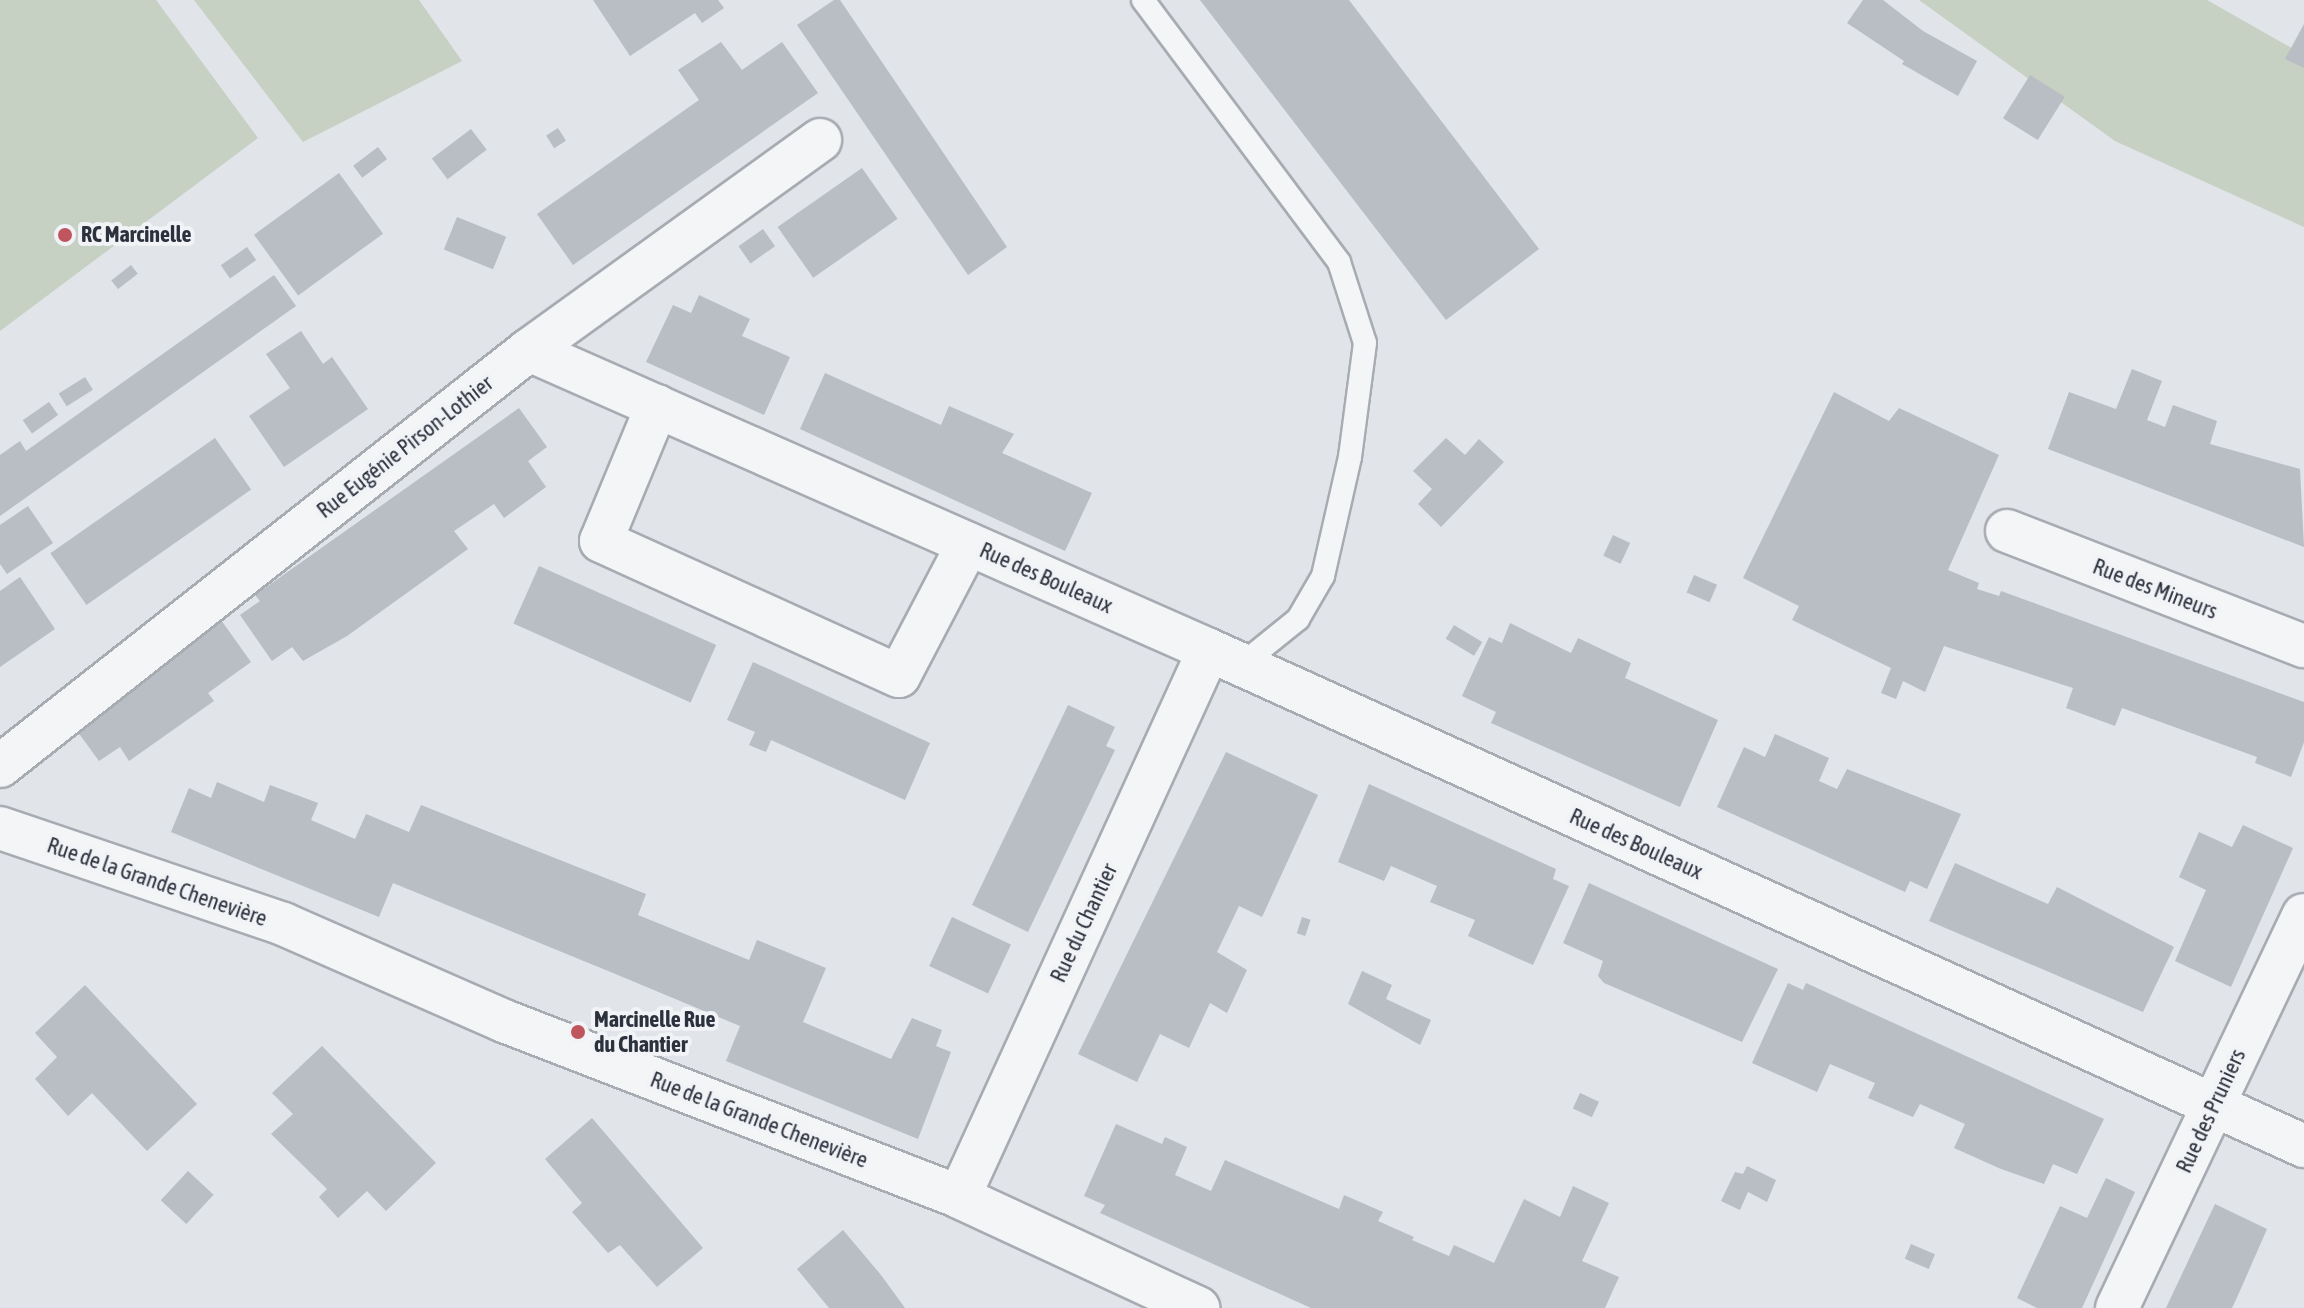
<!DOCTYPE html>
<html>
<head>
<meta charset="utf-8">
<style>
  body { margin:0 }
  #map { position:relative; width:2304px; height:1308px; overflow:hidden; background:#e1e4e8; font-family:"Asap Condensed",sans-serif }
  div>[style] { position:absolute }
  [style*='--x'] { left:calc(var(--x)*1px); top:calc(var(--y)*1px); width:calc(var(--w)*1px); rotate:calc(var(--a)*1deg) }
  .green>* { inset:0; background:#c6d1c3 }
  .building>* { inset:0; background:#b9bdc4; transform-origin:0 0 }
  .roads { filter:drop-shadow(2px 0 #a7abb2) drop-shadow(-2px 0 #a7abb2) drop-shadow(0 2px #a7abb2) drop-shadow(0 -2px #a7abb2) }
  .service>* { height:22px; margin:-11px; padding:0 11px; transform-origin:11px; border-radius:11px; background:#f4f5f7 }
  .minor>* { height:42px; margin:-21px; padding:0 21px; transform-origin:21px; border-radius:21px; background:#f4f5f7 }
  .dots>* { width:22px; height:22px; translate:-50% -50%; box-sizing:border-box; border:4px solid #f1f3f6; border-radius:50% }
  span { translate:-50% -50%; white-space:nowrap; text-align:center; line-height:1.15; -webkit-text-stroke:8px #f1f3f6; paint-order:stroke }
  .poi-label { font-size:22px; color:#2c313e; font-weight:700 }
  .left { translate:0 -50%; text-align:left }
  .street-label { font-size:22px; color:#2c313e }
</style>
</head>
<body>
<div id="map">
  <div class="green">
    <div style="clip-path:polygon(0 0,156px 0,258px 138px,0 331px)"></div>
    <div style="clip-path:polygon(194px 0,419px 0,462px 61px,303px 142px)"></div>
    <div style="clip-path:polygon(1919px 0,2207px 0,2304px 55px,2304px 227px,2115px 141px)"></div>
  </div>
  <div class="building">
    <div style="clip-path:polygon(593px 0,718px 0,724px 8px,702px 23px,695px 13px,630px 56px)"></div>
    <div style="clip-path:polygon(834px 0,840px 0,1007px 247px,968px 275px,797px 25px)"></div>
    <div style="clip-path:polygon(1200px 0,1349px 0,1539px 249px,1446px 320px)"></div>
    <div style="clip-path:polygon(1863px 0,1883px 0,1923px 31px,1977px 61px,1958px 96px,1902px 64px,1904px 61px,1847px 23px)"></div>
    <div style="clip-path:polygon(2304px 24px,2304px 68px,2285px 59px)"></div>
    <div style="clip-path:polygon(721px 42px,742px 70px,782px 42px,818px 93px,573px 265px,537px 214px,699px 100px,678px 70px)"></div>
    <div style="left:2030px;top:75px;width:41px;height:51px;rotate:32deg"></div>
    <div style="left:558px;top:128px;width:15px;height:14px;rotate:58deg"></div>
    <div style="left:471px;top:129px;width:26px;height:49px;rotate:53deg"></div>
    <div style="left:378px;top:147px;width:15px;height:31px;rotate:53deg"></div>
    <div style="left:862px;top:168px;width:62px;height:103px;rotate:55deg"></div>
    <div style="left:339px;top:173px;width:75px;height:105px;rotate:54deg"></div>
    <div style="left:457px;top:217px;width:53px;height:35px;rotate:22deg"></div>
    <div style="left:763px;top:229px;width:21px;height:30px;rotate:55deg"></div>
    <div style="left:247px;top:247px;width:16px;height:32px;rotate:55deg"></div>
    <div style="left:131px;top:265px;width:11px;height:25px;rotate:52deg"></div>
    <div style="clip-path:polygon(274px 275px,296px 306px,0 516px,0 455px,20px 441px,26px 451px)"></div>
    <div style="clip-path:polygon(699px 295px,750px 319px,742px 336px,790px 357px,764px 415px,646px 362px,673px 305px,691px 313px)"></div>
    <div style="clip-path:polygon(301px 331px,323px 364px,332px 357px,368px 409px,284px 467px,249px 416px,290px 388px,266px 354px)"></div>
    <div style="clip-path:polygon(2132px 369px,2162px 381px,2147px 420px,2165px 427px,2173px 405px,2217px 421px,2210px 444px,2300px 469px,2304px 547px,2048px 449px,2069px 392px,2116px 409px)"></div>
    <div style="clip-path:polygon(825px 373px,941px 425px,949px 406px,1014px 434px,1002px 453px,1092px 493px,1065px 551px,800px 429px)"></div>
    <div style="left:85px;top:377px;width:15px;height:31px;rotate:58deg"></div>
    <div style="clip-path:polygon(1834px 392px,1889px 421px,1899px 408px,1999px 455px,1948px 570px,1979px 583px,1977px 589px,1999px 596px,2001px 591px,2304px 702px,2304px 742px,2291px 777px,2255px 763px,2257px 757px,2122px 708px,2115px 726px,2066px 708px,2073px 688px,1944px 646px,1925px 692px,1903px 681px,1896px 699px,1881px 693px,1891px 668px,1792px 620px,1799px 606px,1743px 578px)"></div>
    <div style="left:49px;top:402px;width:16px;height:32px;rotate:55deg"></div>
    <div style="clip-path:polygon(519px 408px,547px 447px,528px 461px,546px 487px,504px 518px,494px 504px,454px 531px,468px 549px,347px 636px,303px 661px,292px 647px,272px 661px,240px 615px,260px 601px,255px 595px)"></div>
    <div style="left:215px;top:438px;width:63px;height:201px;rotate:55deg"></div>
    <div style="clip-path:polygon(1446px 438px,1465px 455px,1479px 439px,1504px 462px,1441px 527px,1418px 504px,1432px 489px,1413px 471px)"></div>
    <div style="clip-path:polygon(28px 506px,53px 543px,7px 574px,0 564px,0 525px)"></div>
    <div style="left:1613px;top:535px;width:19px;height:23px;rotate:25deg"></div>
    <div style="left:539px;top:566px;width:194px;height:63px;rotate:24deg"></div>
    <div style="left:1694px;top:575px;width:25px;height:19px;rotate:23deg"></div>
    <div style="clip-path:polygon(20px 577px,55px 629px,0 667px,0 591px)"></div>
    <div style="clip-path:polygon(221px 620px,251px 662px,208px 693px,214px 701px,129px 761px,120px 747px,99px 761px,72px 724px)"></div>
    <div style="clip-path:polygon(1510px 623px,1571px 653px,1578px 638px,1631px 663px,1625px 678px,1718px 720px,1680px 807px,1491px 723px,1496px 712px,1462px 696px,1489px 637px,1502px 643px)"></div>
    <div style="left:1454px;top:625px;width:33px;height:16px;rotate:31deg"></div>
    <div style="clip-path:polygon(753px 662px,930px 743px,905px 800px,771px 740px,766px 752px,749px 745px,755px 732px,727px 720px)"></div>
    <div style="clip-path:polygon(1068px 705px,1115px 727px,1106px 746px,1115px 750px,1028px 932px,972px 905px)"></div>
    <div style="clip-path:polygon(1775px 734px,1829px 758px,1819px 781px,1837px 789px,1847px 769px,1961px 814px,1927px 889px,1910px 881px,1905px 892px,1717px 807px,1744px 747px,1765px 757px)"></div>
    <div style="clip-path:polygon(1226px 752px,1318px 795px,1262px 917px,1239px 906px,1217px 952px,1247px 970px,1227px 1013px,1210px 1003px,1189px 1048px,1160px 1034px,1137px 1082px,1078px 1054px)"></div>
    <div style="clip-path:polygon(217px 782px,264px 802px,270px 785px,318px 803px,311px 820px,355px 839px,366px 814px,409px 832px,421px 805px,646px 894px,638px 915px,749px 960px,757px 940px,826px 968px,803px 1022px,891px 1059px,912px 1018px,942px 1030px,936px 1046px,951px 1052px,918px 1139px,726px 1061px,740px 1026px,613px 973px,393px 883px,379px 917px,171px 832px,189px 788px,211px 798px)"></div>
    <div style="clip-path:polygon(1369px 784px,1556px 869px,1553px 879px,1569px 886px,1533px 965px,1468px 936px,1475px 920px,1430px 902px,1437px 886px,1391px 866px,1384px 881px,1338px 862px)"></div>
    <div style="clip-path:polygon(2243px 825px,2293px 848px,2231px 987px,2175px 961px,2206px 890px,2179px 877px,2199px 832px,2232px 847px)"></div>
    <div style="clip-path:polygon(1955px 863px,2048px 904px,2057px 887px,2174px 947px,2143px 1012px,1929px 921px)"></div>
    <div style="clip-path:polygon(1589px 883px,1778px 969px,1742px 1042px,1604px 983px,1598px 976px,1603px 961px,1563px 943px)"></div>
    <div style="left:952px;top:917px;width:65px;height:54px;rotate:25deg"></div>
    <div style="left:1302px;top:917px;width:9px;height:17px;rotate:18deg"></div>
    <div style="clip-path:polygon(1362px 971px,1392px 985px,1386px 999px,1431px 1020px,1420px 1045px,1348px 1004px)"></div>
    <div style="clip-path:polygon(1788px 983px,1803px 990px,1806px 983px,2104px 1119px,2077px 1174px,2053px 1164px,2044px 1184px,2001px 1169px,1954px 1148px,1965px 1124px,1920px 1104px,1913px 1117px,1868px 1098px,1875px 1083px,1830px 1064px,1817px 1092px,1752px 1063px)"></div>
    <div style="clip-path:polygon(85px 985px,197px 1104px,147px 1151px,92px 1093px,68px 1116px,35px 1079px,57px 1057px,35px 1033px)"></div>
    <div style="clip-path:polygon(322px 1046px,436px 1163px,386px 1211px,367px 1191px,338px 1218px,319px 1197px,327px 1189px,271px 1134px,293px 1114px,272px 1093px)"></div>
    <div style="left:1580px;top:1093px;width:21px;height:17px;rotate:25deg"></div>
    <div style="clip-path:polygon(592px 1118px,703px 1248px,657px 1287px,620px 1245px,608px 1253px,572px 1212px,582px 1203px,545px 1159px)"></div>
    <div style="clip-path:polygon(1116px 1124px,1162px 1144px,1165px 1137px,1187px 1147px,1175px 1175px,1211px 1191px,1225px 1160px,1339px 1209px,1344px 1195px,1383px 1212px,1378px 1221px,1414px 1237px,1412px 1240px,1449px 1256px,1454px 1245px,1494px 1263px,1524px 1199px,1560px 1217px,1573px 1186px,1609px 1203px,1582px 1261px,1619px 1277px,1605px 1308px,1311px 1308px,1100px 1213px,1105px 1205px,1084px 1196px)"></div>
    <div style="clip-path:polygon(1747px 1166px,1776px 1180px,1767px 1202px,1748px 1192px,1740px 1210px,1721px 1201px,1735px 1172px,1743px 1174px)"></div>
    <div style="left:188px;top:1171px;width:35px;height:40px;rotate:43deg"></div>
    <div style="clip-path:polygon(2106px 1178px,2135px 1192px,2082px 1308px,2037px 1308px,2017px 1298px,2060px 1206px,2087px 1218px)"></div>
    <div style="clip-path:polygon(2215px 1204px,2267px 1229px,2239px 1293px,2232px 1308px,2166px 1308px)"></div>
    <div style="clip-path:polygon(843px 1230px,881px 1275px,905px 1308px,829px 1308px,797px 1269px)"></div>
    <div style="left:1911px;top:1244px;width:26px;height:16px;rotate:23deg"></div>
  </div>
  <div class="roads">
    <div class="service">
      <div style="--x:1143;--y:0;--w:327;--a:53.2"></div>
      <div style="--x:1339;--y:262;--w:85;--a:72.2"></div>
      <div style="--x:1365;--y:343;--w:115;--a:97.5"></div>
      <div style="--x:1350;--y:457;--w:122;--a:102.8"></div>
      <div style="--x:1323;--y:576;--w:50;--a:120.2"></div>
      <div style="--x:1298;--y:619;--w:73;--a:141.1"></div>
    </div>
    <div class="minor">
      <div style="--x:529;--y:350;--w:743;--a:23.81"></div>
      <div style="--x:1209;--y:650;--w:1202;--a:24.37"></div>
      <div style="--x:657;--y:406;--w:146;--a:112.5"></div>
      <div style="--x:601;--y:541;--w:327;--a:24.4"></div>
      <div style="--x:899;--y:676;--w:149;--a:-62.4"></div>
      <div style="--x:2007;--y:531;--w:318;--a:21.2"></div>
      <div style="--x:0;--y:766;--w:673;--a:-38.18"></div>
      <div style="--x:529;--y:350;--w:359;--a:-35.8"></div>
      <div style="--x:0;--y:828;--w:299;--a:18.7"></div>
      <div style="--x:283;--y:924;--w:241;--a:23.7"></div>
      <div style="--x:504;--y:1021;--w:488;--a:21.1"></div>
      <div style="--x:959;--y:1197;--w:264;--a:24.9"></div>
      <div style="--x:959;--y:1197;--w:601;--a:-65.44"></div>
      <div style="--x:2117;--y:1308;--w:435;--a:-64.6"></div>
    </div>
  </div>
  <div class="dots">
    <div style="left:65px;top:235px;background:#bf555d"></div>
    <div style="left:578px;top:1032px;background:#bf555d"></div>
  </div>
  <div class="poi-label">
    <span class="left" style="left:81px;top:235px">RC Marcinelle</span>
    <span class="left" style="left:594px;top:1032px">Marcinelle Rue<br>du Chantier</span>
  </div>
  <div class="street-label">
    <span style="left:405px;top:447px;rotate:-38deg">Rue Eugénie Pirson-Lothier</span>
    <span style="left:1046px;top:578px;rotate:24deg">Rue des Bouleaux</span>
    <span style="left:2155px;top:589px;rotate:21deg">Rue des Mineurs</span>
    <span style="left:1636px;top:844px;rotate:24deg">Rue des Bouleaux</span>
    <span style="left:157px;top:882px;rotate:19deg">Rue de la Grande Chenevière</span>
    <span style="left:1084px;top:923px;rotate:-65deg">Rue du Chantier</span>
    <span style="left:2211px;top:1111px;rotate:-65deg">Rue des Pruniers</span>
    <span style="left:759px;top:1120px;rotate:21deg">Rue de la Grande Chenevière</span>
  </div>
</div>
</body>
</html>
